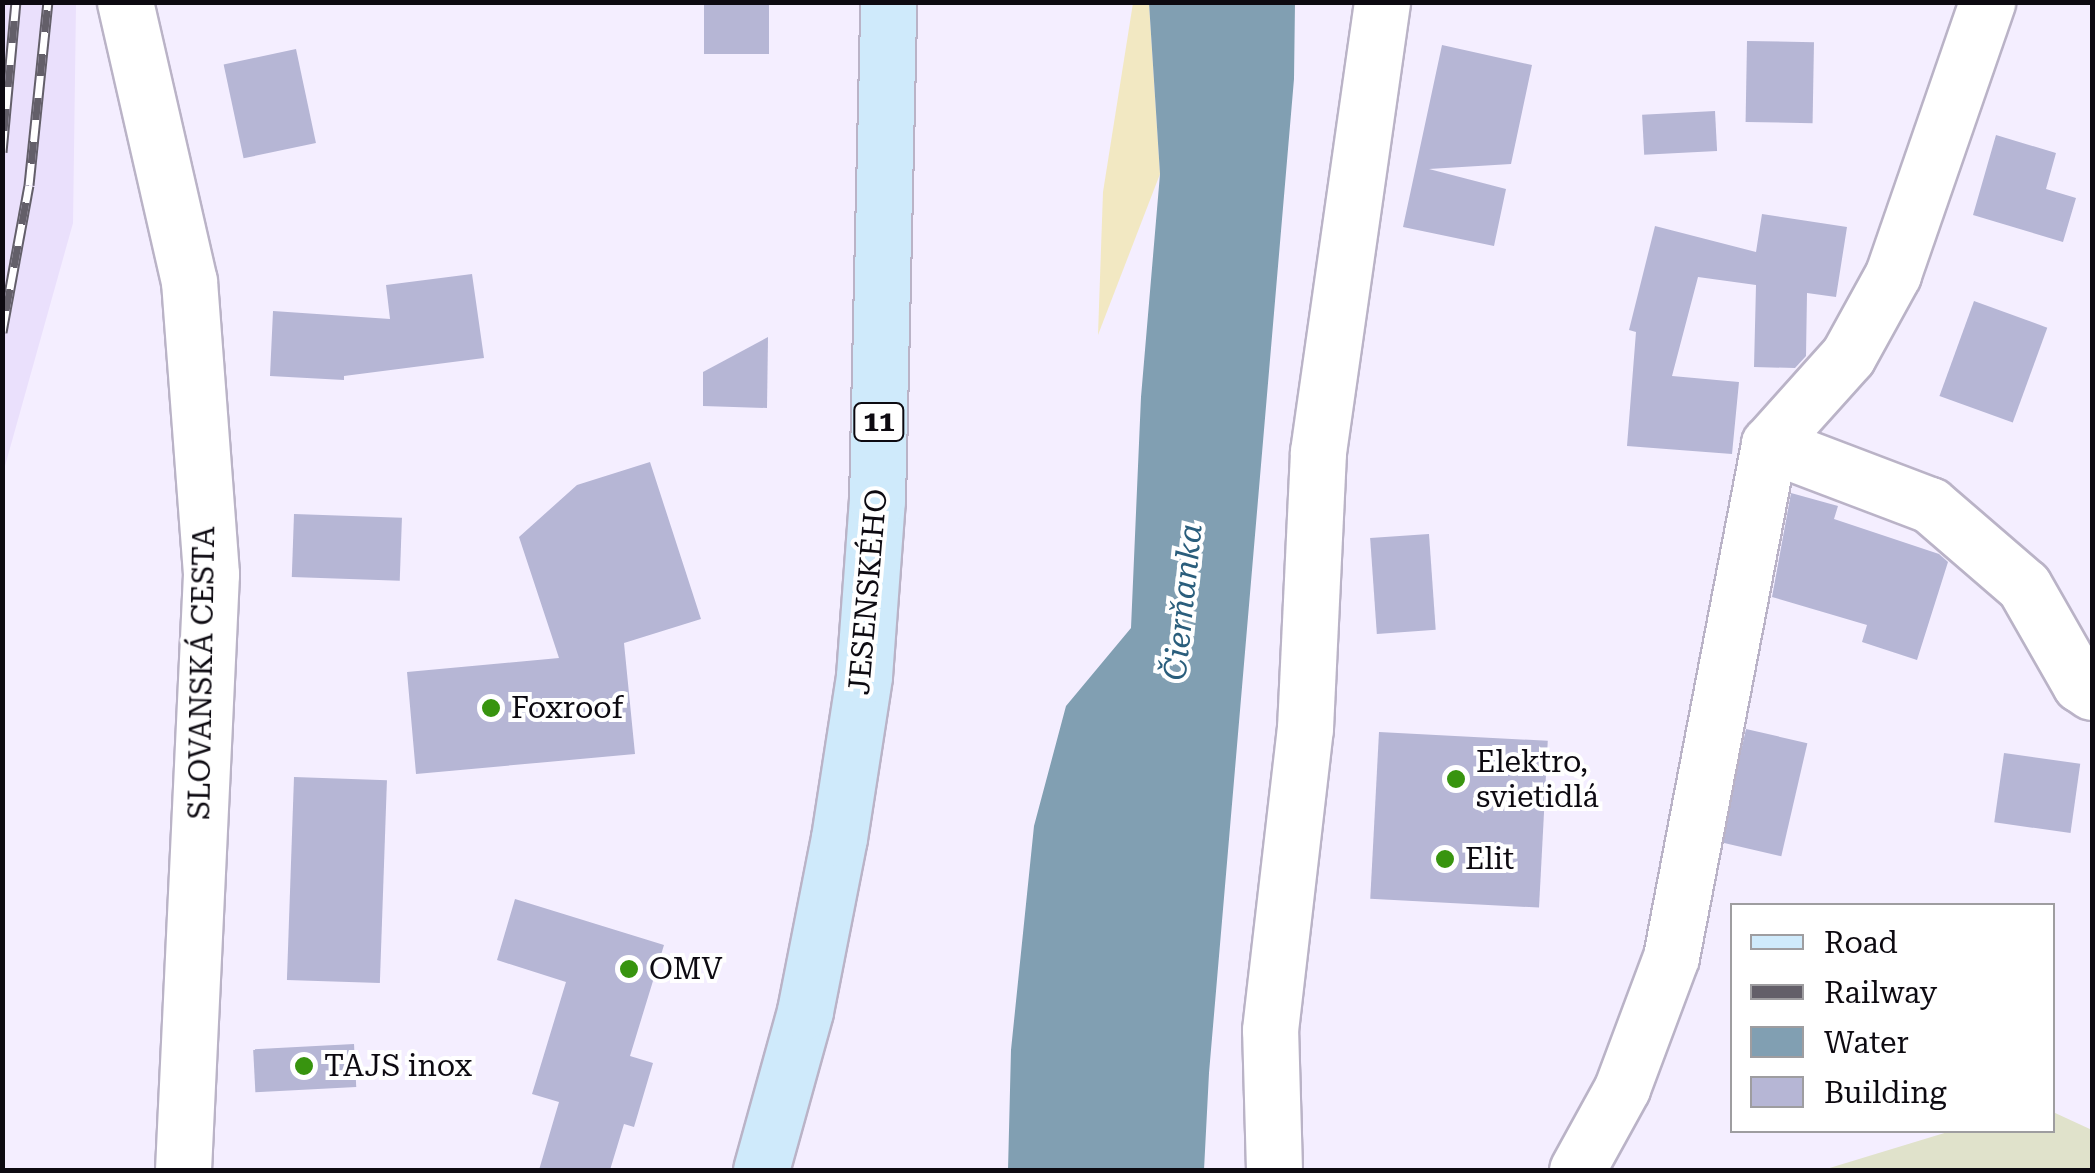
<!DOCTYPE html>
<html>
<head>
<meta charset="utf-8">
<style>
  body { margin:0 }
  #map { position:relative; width:2095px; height:1173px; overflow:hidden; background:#f4eeff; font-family:"Roboto Serif",serif }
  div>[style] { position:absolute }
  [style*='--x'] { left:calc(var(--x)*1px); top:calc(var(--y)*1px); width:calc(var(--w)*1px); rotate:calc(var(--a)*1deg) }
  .built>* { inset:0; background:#eae0fc }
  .green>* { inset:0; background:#e0e2cb }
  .sand>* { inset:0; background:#f2e8c2 }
  .water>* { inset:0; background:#819fb2 }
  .building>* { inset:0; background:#b6b6d5; transform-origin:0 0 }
  .roads { filter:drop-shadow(2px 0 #bab3c7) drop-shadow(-2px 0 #bab3c7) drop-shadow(0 2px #bab3c7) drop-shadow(0 -2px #bab3c7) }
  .minor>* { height:55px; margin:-27.5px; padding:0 27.5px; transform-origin:27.5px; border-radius:27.5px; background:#fff }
  .major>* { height:55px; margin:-27.5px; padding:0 27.5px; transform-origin:27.5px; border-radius:27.5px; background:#cfeafb }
  .rail>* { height:11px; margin-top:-5.5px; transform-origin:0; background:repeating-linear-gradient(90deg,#fff 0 22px,#635f69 0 44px); box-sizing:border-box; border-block:2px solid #635f69 }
  .dots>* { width:28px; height:28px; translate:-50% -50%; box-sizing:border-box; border:5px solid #fff; border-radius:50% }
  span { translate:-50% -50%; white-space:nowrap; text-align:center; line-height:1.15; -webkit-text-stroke:8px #fff; paint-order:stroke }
  .shield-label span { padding:2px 8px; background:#fff; border:2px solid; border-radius:8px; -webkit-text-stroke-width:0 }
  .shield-label { font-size:28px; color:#0d0a11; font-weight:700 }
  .street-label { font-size:30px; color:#0d0a11 }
  .poi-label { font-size:30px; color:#0d0a11 }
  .left { translate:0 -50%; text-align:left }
  .water-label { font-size:32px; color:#2a5e7c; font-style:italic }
  .frame { position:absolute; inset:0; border:5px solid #0d0a11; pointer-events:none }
  .legend { position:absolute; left:1730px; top:903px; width:325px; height:230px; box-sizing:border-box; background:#fff; border:2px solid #9e9da0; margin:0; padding:12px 18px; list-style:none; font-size:30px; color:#0d0a11 }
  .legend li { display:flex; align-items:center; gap:20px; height:50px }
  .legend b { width:50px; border:2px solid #9e9da0 }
</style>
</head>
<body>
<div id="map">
  <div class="built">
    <div style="clip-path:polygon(3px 2px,76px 3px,73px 223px,3px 473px)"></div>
  </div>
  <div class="green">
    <div style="clip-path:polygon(2053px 1112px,2092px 1130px,2092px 1170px,1823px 1170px,1951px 1131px,2052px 1130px)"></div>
  </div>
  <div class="sand">
    <div style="clip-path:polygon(1133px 3px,1149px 3px,1160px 174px,1098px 335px,1103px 192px)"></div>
  </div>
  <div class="water">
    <div style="clip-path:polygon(1149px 3px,1295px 3px,1294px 79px,1209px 1073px,1204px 1170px,1008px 1170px,1011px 1050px,1034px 826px,1066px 706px,1131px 628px,1141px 397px,1160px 174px)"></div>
  </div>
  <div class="building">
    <div style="left:704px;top:2px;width:65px;height:52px"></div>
    <div style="left:1747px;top:41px;width:67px;height:81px;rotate:1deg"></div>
    <div style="clip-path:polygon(1442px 45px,1532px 65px,1511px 164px,1429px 169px,1506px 189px,1494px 246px,1403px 227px)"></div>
    <div style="left:296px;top:49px;width:96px;height:74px;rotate:78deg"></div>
    <div style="left:1715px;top:111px;width:40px;height:73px;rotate:87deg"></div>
    <div style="clip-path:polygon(1996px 135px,2056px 153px,2046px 189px,2076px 198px,2063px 242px,1973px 215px)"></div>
    <div style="clip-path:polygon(1762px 214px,1847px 227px,1836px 297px,1807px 293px,1806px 356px,1795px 368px,1754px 367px,1756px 285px,1698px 277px,1672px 376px,1739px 382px,1732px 454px,1627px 446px,1636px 332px,1629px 330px,1655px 226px,1756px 252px)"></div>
    <div style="clip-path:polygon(472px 274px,484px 358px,344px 376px,344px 380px,270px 376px,273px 311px,390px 319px,386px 285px)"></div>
    <div style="left:1974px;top:301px;width:78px;height:101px;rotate:20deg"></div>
    <div style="clip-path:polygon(768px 337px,767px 408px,703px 406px,703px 372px)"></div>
    <div style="clip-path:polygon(650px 462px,701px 619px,624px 643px,635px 754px,416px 774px,407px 672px,559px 658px,519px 537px,577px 485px)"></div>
    <div style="clip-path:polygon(1791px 493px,1838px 506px,1834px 519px,1939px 554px,1948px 562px,1917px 660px,1862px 642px,1867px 625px,1772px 597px)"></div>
    <div style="left:294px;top:514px;width:108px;height:63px;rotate:2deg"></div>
    <div style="left:1429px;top:534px;width:96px;height:59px;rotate:86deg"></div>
    <div style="left:1746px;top:729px;width:63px;height:116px;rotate:13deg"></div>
    <div style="left:1379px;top:732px;width:169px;height:167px;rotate:3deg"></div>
    <div style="left:2004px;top:753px;width:77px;height:70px;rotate:8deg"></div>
    <div style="left:294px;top:777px;width:93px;height:203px;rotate:2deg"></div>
    <div style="clip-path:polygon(515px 899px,664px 945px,630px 1056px,653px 1063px,634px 1127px,624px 1124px,610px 1170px,539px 1170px,559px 1102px,532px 1094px,566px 982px,497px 960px)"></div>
    <div style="left:354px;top:1044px;width:43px;height:101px;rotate:87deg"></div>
  </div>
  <div class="roads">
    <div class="minor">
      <div style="--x:125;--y:2;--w:286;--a:77.1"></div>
      <div style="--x:189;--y:281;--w:294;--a:85.7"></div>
      <div style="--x:211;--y:574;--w:597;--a:92.69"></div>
      <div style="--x:1769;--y:444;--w:172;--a:20.8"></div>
      <div style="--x:1930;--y:505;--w:124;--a:40.8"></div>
      <div style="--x:2024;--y:586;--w:113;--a:60.3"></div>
      <div style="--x:2080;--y:684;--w:14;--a:34"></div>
      <div style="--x:1274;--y:1170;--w:140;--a:-91.6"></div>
      <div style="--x:1270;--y:1030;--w:304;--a:-83.4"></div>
      <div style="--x:1305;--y:728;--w:276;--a:-87.3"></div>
      <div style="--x:1318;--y:452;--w:455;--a:-81.9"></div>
      <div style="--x:1577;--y:1170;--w:94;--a:-61.2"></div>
      <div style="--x:1622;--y:1088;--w:140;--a:-69.5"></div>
      <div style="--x:1671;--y:957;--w:522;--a:-79.18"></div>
      <div style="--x:1769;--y:444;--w:118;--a:-48.1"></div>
      <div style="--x:1848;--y:356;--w:94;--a:-61.2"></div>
      <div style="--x:1893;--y:274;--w:288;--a:-70.9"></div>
    </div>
    <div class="major">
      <div style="--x:761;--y:1170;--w:165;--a:-74.5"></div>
      <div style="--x:805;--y:1011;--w:176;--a:-78.9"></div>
      <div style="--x:839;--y:838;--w:164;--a:-81.2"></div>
      <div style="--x:864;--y:676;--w:176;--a:-85.8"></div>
      <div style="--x:877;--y:500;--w:498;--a:-88.7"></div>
    </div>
  </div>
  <div class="rail">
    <div style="--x:2;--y:152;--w:151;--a:-84.7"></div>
    <div style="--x:2;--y:332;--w:149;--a:-79.6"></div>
    <div style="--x:29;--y:185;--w:184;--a:-84.1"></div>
  </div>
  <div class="dots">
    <div style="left:491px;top:708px;background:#38940f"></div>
    <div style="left:1456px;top:779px;background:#38940f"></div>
    <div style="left:1445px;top:859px;background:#38940f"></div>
    <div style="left:629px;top:969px;background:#38940f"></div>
    <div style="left:304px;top:1066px;background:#38940f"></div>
  </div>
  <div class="shield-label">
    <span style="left:879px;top:422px">11</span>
  </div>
  <div class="street-label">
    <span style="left:868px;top:592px;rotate:-85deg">JESENSKÉHO</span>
    <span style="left:202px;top:673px;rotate:-89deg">SLOVANSKÁ CESTA</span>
  </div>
  <div class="poi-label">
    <span class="left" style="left:511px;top:708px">Foxroof</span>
    <span class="left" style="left:1476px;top:779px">Elektro,<br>svietidlá</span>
    <span class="left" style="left:1465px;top:859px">Elit</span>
    <span class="left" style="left:649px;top:969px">OMV</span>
    <span class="left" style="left:324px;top:1066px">TAJS inox</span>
  </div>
  <div class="water-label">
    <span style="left:1183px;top:602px;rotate:-84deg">Čierňanka</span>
  </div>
  <div class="frame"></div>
  <ul class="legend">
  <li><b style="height:12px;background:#cfeafb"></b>Road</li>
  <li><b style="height:12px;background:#635f69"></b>Railway</li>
  <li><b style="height:28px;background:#819fb2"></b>Water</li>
  <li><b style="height:28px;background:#b6b6d5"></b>Building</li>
  </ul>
</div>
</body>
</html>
